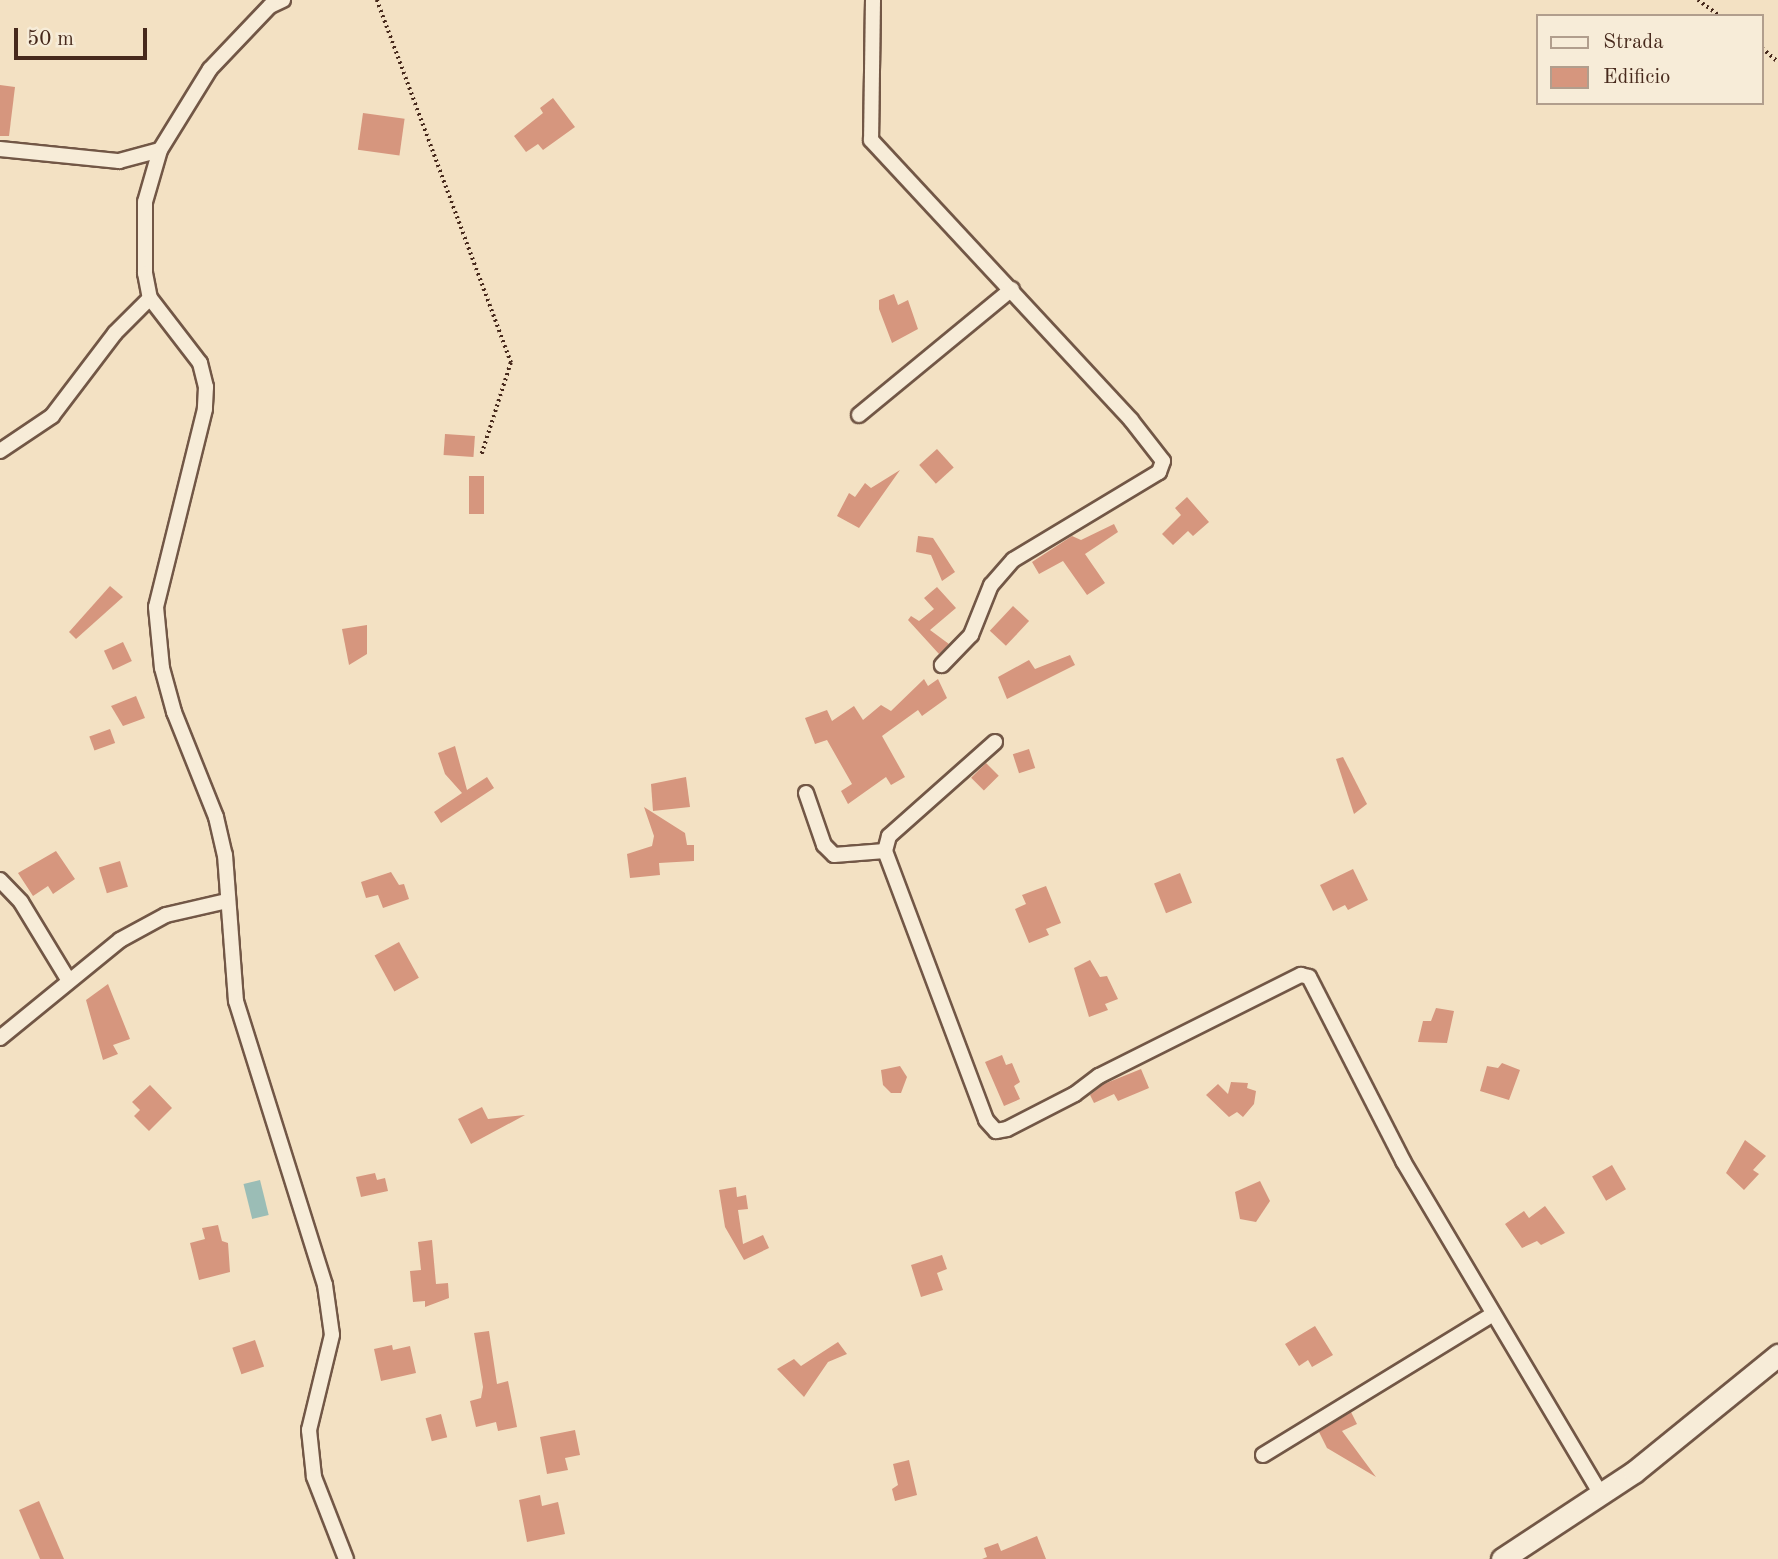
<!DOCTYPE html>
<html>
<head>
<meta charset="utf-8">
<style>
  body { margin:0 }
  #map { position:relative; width:1778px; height:1559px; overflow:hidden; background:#f3e1c3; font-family:"Old Standard TT",serif }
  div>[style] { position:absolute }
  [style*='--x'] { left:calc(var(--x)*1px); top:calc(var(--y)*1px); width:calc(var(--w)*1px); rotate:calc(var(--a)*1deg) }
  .water>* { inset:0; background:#9bbdb6; transform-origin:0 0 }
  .building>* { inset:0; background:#d6967e; transform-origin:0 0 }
  .path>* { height:3.5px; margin-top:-1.75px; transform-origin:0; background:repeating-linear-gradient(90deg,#47291c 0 2px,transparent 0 5.5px) }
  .roads { filter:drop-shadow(2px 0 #725746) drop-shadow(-2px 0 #725746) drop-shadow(0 2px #725746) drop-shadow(0 -2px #725746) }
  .minor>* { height:14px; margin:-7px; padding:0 7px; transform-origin:7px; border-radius:7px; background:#f7ecd8 }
  .secondary>* { height:21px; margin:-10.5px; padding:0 10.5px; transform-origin:10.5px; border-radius:10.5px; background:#f7ecd8 }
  span { translate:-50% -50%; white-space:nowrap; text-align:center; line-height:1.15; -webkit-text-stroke:6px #f7ecd8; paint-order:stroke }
  .legend { position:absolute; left:1536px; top:14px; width:228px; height:91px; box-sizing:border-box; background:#f7ecd8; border:2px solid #b19e8d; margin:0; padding:9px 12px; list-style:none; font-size:21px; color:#47291c }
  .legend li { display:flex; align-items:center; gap:14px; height:35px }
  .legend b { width:35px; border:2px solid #b19e8d }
  .scale { position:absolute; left:14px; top:28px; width:133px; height:32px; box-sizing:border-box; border:4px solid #47291c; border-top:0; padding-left:9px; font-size:21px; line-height:24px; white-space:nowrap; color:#47291c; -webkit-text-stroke:5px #f7ecd8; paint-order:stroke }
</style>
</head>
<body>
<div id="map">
  <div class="water">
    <div style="left:260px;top:1180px;width:36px;height:17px;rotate:76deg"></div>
  </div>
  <div class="building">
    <div style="clip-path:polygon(0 85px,15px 87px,9px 136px,0 136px)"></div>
    <div style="clip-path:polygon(553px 98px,575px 127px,543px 150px,538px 144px,526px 152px,514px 136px,543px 113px,540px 108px)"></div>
    <div style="left:363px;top:113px;width:42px;height:37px;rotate:8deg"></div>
    <div style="clip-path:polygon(894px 294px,898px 305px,908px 300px,918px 329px,892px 343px,879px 309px,879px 300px)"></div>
    <div style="left:445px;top:434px;width:30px;height:21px;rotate:4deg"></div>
    <div style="left:937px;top:449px;width:25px;height:24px;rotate:48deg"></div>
    <div style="clip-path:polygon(900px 470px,859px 528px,837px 516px,849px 493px,855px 497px,865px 483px,871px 488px)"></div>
    <div style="left:469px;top:476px;width:15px;height:38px"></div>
    <div style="clip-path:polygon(1187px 497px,1209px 522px,1193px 536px,1188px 531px,1173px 545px,1162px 534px,1181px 515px,1175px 508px)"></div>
    <div style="clip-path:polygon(1114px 524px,1118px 532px,1085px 554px,1105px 583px,1087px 595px,1063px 561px,1039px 574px,1032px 562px,1072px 536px,1081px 540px)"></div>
    <div style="clip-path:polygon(918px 536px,933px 538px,955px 572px,942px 581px,931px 555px,916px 552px)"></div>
    <div style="clip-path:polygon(110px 586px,123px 597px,76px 639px,69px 632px)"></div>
    <div style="clip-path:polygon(937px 587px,956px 608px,930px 630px,949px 644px,939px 654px,908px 620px,911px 616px,919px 621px,934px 609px,924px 598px)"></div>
    <div style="left:1013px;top:606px;width:22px;height:34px;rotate:43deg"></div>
    <div style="clip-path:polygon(367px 625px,367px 654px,349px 665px,342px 629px)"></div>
    <div style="left:123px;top:642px;width:21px;height:21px;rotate:65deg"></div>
    <div style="clip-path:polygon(1070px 655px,1075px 665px,1007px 699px,998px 677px,1029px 660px,1035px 669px)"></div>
    <div style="clip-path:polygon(924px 679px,928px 686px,938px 679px,947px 698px,922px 716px,918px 710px,882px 736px,905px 777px,891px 785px,886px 777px,848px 804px,841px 791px,852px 784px,827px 740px,815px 744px,805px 718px,827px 710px,832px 721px,854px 706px,863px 720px,881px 705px,891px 711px)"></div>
    <div style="clip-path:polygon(136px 696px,145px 718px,123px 726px,111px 706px)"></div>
    <div style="left:110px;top:729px;width:15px;height:22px;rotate:70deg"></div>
    <div style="clip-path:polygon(455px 746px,467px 790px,487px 777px,494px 788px,441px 823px,434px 812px,462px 793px,445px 774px,438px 753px)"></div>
    <div style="left:1029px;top:749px;width:20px;height:17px;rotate:72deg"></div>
    <div style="clip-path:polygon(1343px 757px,1367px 804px,1354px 814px,1336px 759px)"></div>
    <div style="left:986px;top:763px;width:18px;height:21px;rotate:45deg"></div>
    <div style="clip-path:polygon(686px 777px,690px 807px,653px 811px,651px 784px)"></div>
    <div style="clip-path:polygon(644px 807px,685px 833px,687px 845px,694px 845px,694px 861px,659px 863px,660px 875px,630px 878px,627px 854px,652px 846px,654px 836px)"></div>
    <div style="clip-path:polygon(56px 851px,75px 879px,53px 894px,48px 886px,33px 896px,18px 873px)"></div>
    <div style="left:120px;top:861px;width:27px;height:22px;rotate:73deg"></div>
    <div style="clip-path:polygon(1353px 869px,1368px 900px,1348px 910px,1345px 905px,1333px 911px,1320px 885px)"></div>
    <div style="clip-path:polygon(391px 872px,399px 885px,404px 884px,409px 899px,383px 908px,378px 895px,366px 898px,361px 882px)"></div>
    <div style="left:1180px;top:873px;width:32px;height:28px;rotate:68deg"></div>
    <div style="clip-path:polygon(1046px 886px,1061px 923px,1046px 929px,1049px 935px,1029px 943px,1015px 909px,1026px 904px,1022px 895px)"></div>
    <div style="left:399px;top:942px;width:41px;height:28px;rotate:61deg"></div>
    <div style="clip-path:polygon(1090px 960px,1100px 977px,1107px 976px,1118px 999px,1105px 1004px,1108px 1010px,1089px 1017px,1074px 968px)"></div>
    <div style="clip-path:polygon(108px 984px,130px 1039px,113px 1045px,118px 1054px,103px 1060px,86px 1000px)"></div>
    <div style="clip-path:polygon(1436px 1008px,1454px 1011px,1447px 1043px,1418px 1042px,1423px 1021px,1431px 1021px)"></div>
    <div style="clip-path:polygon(1002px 1055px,1006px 1065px,1012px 1063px,1020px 1082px,1014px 1086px,1020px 1099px,1004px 1106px,985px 1062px)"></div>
    <div style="clip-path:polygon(1502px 1063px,1520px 1070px,1509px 1100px,1480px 1091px,1487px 1066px,1498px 1068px)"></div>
    <div style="clip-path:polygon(900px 1066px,907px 1077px,901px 1093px,891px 1093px,883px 1085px,881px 1070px)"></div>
    <div style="clip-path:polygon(1141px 1069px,1149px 1088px,1118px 1101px,1114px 1094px,1094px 1103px,1090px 1095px,1104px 1084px)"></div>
    <div style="clip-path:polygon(1231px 1082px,1248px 1083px,1247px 1088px,1256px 1091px,1254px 1104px,1243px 1117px,1237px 1112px,1229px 1117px,1206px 1095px,1218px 1084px,1228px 1094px)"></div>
    <div style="clip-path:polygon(150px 1085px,172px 1108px,149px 1131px,134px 1116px,140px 1110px,132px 1102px)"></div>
    <div style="clip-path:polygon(482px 1107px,488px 1119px,525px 1115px,471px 1144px,458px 1119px)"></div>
    <div style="clip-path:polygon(1745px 1140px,1766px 1156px,1753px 1170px,1759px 1174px,1744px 1190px,1726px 1173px)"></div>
    <div style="left:1612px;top:1165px;width:28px;height:23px;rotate:60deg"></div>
    <div style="clip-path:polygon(375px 1173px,377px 1180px,385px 1178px,388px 1191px,361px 1197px,356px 1177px)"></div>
    <div style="clip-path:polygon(1260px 1181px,1270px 1201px,1256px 1222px,1240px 1219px,1235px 1192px)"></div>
    <div style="clip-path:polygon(736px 1187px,737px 1197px,746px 1195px,748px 1209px,738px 1210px,743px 1244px,763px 1235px,769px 1248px,744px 1260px,725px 1227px,719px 1190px)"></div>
    <div style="clip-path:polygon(1545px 1206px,1565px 1233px,1541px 1245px,1537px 1241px,1522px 1248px,1505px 1224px,1524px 1211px,1529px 1218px)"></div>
    <div style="clip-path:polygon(218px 1225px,222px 1241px,228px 1243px,230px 1272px,199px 1280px,190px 1243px,205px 1239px,202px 1228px)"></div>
    <div style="clip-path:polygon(432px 1240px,436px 1284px,448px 1283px,449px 1298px,425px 1307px,425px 1301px,413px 1302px,410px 1271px,421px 1270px,418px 1242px)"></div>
    <div style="clip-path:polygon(942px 1255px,947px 1269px,937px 1273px,943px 1290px,921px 1297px,911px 1265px)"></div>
    <div style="clip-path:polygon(1315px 1326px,1333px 1355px,1312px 1367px,1308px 1360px,1299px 1366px,1285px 1344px)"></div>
    <div style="clip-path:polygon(489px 1331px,497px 1384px,508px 1381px,517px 1427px,498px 1431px,496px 1422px,476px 1427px,470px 1401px,481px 1398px,483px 1387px,474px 1333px)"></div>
    <div style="left:255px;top:1340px;width:28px;height:24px;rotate:71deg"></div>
    <div style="clip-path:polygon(838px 1342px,847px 1354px,828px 1362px,804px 1397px,777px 1369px,794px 1359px,801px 1366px)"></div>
    <div style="clip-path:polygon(392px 1345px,393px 1350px,410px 1346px,416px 1373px,381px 1381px,374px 1349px)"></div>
    <div style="clip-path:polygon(1351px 1412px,1357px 1424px,1342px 1431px,1376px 1477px,1327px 1448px,1319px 1432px)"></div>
    <div style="left:441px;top:1414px;width:24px;height:16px;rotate:75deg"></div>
    <div style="clip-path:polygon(575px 1430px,580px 1455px,565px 1458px,568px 1470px,547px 1474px,540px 1437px)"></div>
    <div style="clip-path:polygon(909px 1460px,917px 1495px,895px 1501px,892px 1489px,898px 1485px,893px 1464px)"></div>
    <div style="clip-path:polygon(540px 1495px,542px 1506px,558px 1502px,565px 1534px,527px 1542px,519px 1500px)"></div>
    <div style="clip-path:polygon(39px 1501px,64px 1559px,40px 1559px,19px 1510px)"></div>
    <div style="clip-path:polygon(1037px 1536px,1046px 1559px,982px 1559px,987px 1557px,984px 1548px,998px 1543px,1001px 1551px)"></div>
  </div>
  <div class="path">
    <div style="--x:377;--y:0;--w:387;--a:69.7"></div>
    <div style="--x:511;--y:363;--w:96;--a:107.7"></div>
    <div style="--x:1698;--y:0;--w:27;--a:36"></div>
    <div style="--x:1762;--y:48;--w:21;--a:41"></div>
  </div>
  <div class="roads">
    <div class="minor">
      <div style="--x:283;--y:0;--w:14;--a:155"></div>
      <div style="--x:270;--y:6;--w:87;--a:133.6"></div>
      <div style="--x:210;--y:69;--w:95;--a:121.7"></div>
      <div style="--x:160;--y:150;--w:54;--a:106.1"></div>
      <div style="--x:145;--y:202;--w:71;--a:90"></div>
      <div style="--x:145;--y:273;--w:25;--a:79"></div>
      <div style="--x:150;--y:298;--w:82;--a:52.4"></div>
      <div style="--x:200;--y:363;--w:25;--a:76"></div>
      <div style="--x:206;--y:387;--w:22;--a:93"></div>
      <div style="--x:205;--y:409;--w:204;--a:103.9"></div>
      <div style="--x:156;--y:607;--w:61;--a:84.4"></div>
      <div style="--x:162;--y:668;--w:46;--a:74.7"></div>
      <div style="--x:174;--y:712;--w:113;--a:68.2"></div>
      <div style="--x:216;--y:817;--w:39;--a:77"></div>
      <div style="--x:225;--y:855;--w:146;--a:85.7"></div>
      <div style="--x:236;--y:1001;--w:298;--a:72.6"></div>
      <div style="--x:325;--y:1285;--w:50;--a:82"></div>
      <div style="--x:332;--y:1335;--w:98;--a:103.6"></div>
      <div style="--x:309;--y:1430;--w:47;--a:83.9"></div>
      <div style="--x:314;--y:1477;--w:88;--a:68.7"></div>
      <div style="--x:873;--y:0;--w:140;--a:90.8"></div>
      <div style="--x:871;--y:140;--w:382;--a:47.1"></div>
      <div style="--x:1131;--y:420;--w:52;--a:52"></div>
      <div style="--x:1163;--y:461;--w:12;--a:110"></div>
      <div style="--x:1159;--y:472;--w:170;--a:148.9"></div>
      <div style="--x:1013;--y:560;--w:33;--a:131"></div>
      <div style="--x:991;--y:585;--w:54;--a:111.8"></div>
      <div style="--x:971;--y:635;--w:42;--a:134"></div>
      <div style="--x:0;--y:149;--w:120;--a:5.8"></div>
      <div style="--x:119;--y:161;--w:42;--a:-15"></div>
      <div style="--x:859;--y:415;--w:198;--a:-39.5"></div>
      <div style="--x:0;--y:451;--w:63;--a:-33.9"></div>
      <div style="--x:52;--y:416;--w:104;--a:-52.8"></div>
      <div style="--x:115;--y:333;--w:49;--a:-45"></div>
      <div style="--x:995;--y:742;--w:142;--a:138.4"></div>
      <div style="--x:889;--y:836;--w:16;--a:105"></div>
      <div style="--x:885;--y:851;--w:287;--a:69.4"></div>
      <div style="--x:986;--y:1120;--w:15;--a:48"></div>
      <div style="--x:996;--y:1131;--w:11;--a:-10"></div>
      <div style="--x:1007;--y:1129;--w:76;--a:-27.2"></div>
      <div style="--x:1075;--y:1094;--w:30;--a:-37"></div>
      <div style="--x:1099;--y:1076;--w:226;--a:-26.6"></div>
      <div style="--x:1301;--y:975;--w:8;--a:14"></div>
      <div style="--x:1309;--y:977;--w:207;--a:62.9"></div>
      <div style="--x:1403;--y:1161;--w:387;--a:59.3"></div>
      <div style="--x:806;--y:793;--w:55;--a:70.9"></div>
      <div style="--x:824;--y:845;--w:14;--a:45"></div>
      <div style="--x:834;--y:855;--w:51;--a:-4.5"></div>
      <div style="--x:0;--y:880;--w:30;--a:46"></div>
      <div style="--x:21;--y:902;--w:92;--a:58.7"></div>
      <div style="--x:0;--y:1038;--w:155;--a:-39.2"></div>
      <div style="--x:120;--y:940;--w:52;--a:-28.5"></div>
      <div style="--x:166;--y:915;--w:63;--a:-12.9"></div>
      <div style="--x:1263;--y:1455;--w:270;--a:-31.5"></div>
    </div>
    <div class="secondary">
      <div style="--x:1502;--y:1559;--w:158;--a:-33.4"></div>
      <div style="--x:1634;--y:1472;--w:186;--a:-39.1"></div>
    </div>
  </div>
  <ul class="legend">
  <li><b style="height:9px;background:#f7ecd8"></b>Strada</li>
  <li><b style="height:19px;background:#d6967e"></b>Edificio</li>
  </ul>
  <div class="scale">50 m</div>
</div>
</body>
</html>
